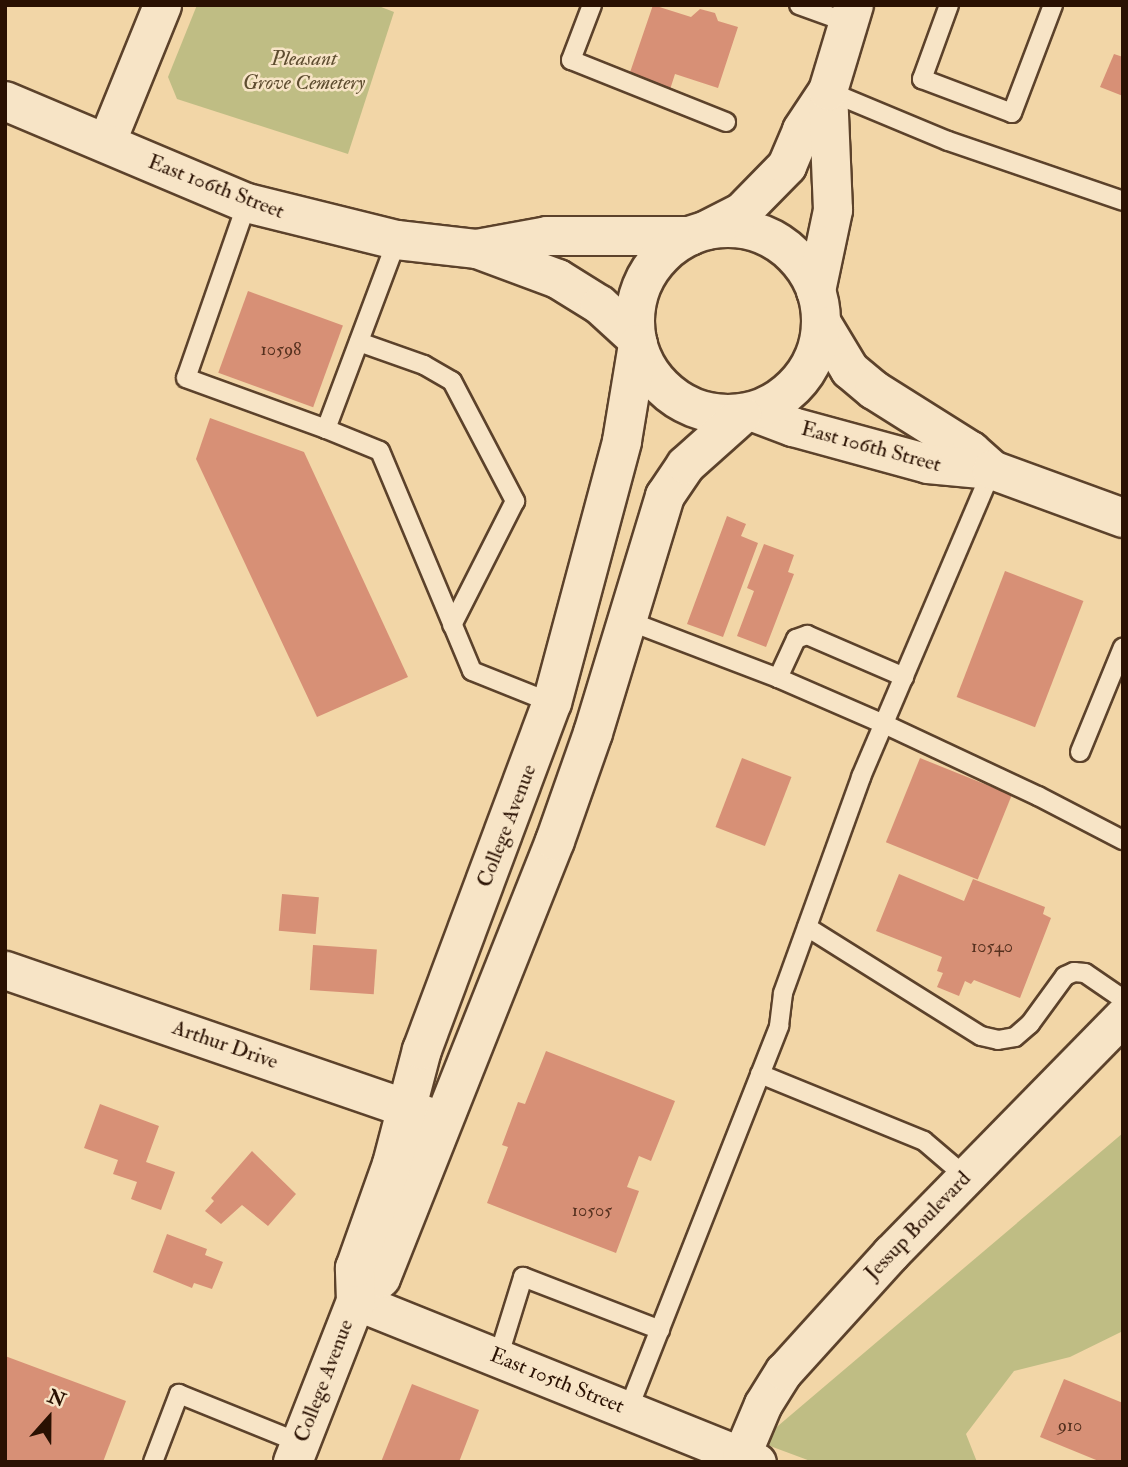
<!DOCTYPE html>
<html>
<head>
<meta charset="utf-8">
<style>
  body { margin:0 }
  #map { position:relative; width:1128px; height:1467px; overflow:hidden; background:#f2d6a7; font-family:"IM FELL Double Pica",serif }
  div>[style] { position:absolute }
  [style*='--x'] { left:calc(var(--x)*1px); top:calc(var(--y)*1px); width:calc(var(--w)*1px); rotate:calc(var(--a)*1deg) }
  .green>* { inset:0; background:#bfbd84 }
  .building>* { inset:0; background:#d79076; transform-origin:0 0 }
  .roads { filter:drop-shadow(2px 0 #5c422b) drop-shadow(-2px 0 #5c422b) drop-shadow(0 2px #5c422b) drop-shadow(0 -2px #5c422b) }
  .service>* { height:18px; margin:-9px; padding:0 9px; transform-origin:9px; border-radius:9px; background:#f7e4c6 }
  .minor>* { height:37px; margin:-18.5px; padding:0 18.5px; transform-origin:18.5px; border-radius:18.5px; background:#f7e4c6 }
  .tertiary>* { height:38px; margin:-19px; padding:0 19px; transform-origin:19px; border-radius:19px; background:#f7e4c6 }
  .secondary>* { height:38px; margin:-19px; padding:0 19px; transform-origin:19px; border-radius:19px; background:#f7e4c6 }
  .secondary>.ring { margin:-19px; padding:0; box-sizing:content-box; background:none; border:38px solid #f7e4c6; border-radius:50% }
  span { translate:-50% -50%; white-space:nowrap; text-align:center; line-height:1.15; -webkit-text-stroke:5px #f7e4c6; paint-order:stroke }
  .number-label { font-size:18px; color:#55311f }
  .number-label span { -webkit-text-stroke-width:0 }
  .park-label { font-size:21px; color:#5e4d30; font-style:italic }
  .street-label { font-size:21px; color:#2a1102 }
  .frame { position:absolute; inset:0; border:7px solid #2a1102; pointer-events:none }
  .north { position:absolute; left:14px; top:1383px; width:70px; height:70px; -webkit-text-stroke:5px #f7e4c6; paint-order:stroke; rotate:21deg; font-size:19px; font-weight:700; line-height:28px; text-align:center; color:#2a1102 }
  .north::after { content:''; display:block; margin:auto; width:24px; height:32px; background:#2a1102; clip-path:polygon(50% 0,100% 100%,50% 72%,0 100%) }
</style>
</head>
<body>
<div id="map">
  <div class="green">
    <div style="clip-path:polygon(197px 5px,376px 5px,394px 12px,348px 154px,177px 99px,168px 77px)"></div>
    <div style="clip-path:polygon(1123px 1133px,1123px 1331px,1070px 1357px,1014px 1371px,966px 1434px,977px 1462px,813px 1462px,759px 1442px)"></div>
  </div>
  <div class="building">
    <div style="clip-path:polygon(653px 5px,691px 17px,700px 9px,715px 13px,718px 21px,738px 27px,718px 88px,675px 74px,666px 102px,625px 87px)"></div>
    <div style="clip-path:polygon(1114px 54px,1123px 57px,1123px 96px,1100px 87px)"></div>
    <div style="left:248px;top:291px;width:101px;height:87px;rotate:20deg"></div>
    <div style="clip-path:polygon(210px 418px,304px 452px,408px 677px,317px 717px,196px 459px)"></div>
    <div style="clip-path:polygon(727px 516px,746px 524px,741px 536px,758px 543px,723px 637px,687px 624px)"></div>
    <div style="clip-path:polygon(764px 544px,794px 555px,788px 572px,794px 574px,766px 647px,737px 636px,754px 591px,747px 588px)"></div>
    <div style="left:1005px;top:571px;width:84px;height:135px;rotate:21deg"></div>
    <div style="left:742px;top:758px;width:53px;height:74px;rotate:21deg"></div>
    <div style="left:920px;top:758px;width:99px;height:91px;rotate:22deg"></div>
    <div style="clip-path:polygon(899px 874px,964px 901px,973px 879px,1045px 907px,1043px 914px,1051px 918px,1020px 998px,974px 980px,971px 984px,965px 981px,959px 996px,937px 987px,943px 973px,937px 971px,942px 957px,876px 931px)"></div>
    <div style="left:282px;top:894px;width:37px;height:37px;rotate:5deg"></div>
    <div style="left:313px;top:945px;width:64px;height:45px;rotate:4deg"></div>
    <div style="clip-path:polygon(546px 1051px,675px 1101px,651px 1161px,639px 1156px,627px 1187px,639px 1191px,616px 1253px,487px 1203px,508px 1147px,502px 1145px,518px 1102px,525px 1104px)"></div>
    <div style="clip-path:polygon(100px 1104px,159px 1126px,146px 1162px,175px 1172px,161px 1210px,131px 1199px,137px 1182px,113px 1174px,118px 1160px,84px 1148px)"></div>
    <div style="clip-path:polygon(252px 1151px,296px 1194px,268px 1226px,242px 1205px,221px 1224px,205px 1211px,214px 1201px,211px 1198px)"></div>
    <div style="clip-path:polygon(167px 1234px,207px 1249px,205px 1255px,223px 1262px,212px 1289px,194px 1283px,192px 1288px,153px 1272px)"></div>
    <div style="clip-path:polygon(5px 1356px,126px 1401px,103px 1462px,5px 1462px)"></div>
    <div style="clip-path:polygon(1064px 1379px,1123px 1403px,1123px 1462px,1101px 1462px,1040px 1437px)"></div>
    <div style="clip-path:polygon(412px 1384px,479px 1410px,459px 1462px,381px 1462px)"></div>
  </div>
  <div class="roads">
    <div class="service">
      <div style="--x:592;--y:5;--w:59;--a:110.9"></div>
      <div style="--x:571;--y:60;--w:167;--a:21.8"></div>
      <div style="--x:799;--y:5;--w:53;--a:19.8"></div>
      <div style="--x:949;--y:5;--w:79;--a:110"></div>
      <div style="--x:922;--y:79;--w:96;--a:20.7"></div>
      <div style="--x:1012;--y:113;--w:116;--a:-69.2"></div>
      <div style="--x:828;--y:91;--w:130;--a:22.6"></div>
      <div style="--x:948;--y:141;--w:185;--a:18.9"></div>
      <div style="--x:247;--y:203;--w:185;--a:109.2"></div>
      <div style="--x:186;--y:378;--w:149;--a:20"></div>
      <div style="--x:397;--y:240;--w:202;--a:110.6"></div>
      <div style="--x:326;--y:429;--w:58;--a:22.2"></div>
      <div style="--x:380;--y:451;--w:238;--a:67.3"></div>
      <div style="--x:472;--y:671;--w:86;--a:21.8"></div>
      <div style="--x:359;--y:342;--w:69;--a:19.5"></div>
      <div style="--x:424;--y:365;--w:32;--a:30"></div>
      <div style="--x:452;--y:381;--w:136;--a:62.3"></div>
      <div style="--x:515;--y:501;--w:139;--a:116.9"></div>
      <div style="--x:629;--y:621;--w:160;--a:20.9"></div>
      <div style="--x:778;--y:678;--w:116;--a:23.5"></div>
      <div style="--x:884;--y:724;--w:170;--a:25.1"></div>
      <div style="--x:1038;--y:796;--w:96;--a:27.4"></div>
      <div style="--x:778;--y:678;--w:43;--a:-65.2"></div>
      <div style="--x:796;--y:639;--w:12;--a:-20"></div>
      <div style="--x:807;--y:635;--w:106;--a:23.4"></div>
      <div style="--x:1080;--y:752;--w:113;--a:-67.7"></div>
      <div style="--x:807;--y:927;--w:205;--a:32.1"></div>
      <div style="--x:981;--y:1036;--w:17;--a:13"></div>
      <div style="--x:998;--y:1040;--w:17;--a:-10"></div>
      <div style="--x:1015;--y:1037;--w:20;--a:-41"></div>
      <div style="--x:1030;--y:1024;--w:59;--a:-53.9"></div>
      <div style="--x:1065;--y:976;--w:10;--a:-24"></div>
      <div style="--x:1074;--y:972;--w:11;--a:5"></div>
      <div style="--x:1085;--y:973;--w:46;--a:34.4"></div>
      <div style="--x:760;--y:1074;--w:177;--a:22.2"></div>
      <div style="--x:924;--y:1141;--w:54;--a:40.5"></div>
      <div style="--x:498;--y:1358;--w:85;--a:-72.8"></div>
      <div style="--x:523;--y:1277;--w:147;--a:21.1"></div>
      <div style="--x:628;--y:1410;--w:413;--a:-68.5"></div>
      <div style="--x:779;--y:1026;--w:33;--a:-83"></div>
      <div style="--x:783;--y:993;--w:230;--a:-70.1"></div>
      <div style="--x:861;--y:777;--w:334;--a:-66.9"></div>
      <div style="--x:153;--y:1462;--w:73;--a:-69.1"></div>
      <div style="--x:179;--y:1394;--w:131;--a:22"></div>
    </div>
    <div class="minor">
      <div style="--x:106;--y:143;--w:149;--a:-67.9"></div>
      <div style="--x:5;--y:970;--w:454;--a:19"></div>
      <div style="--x:356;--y:1301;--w:432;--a:21.9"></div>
      <div style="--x:741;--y:1456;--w:56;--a:-67.1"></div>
      <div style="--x:763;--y:1404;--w:39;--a:-58"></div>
      <div style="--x:784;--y:1371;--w:159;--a:-47.8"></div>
      <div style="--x:891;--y:1253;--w:332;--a:-45.6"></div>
    </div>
    <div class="tertiary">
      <div style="--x:5;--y:101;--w:263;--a:22.9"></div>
      <div style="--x:247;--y:203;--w:154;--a:13.9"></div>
      <div style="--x:397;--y:240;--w:81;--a:6.4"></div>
      <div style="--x:477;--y:249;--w:86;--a:20.3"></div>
      <div style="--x:558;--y:279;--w:49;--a:31.8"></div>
      <div style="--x:600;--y:305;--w:49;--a:42.5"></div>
      <div style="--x:477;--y:249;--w:71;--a:-10.5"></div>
      <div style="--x:547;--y:236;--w:143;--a:0"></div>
      <div style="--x:821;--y:322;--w:56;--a:58.9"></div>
      <div style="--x:850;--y:370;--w:31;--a:40"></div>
      <div style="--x:874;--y:390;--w:115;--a:32.2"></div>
      <div style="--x:971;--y:451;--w:28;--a:42"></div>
      <div style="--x:753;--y:412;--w:43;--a:20.6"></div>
      <div style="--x:793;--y:427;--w:140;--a:15.3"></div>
      <div style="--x:928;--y:464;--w:64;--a:5.4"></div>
      <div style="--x:992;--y:470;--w:140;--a:20.1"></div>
    </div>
    <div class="secondary">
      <div class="ring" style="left:635px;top:228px;width:148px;height:148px"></div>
      <div style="--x:707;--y:230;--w:38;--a:-27"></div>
      <div style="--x:741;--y:213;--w:66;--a:-45.6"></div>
      <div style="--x:787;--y:166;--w:39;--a:-67"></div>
      <div style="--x:802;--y:130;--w:47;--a:-56.3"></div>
      <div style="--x:816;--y:291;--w:83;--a:-78.1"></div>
      <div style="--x:833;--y:210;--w:119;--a:-92.4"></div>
      <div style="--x:828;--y:91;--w:90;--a:-73.2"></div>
      <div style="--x:356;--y:1301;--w:34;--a:-43"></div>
      <div style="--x:381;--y:1278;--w:470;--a:-68.3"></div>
      <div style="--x:555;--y:841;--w:114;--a:-70.6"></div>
      <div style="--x:593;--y:733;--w:248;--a:-73.1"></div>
      <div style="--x:665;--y:496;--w:37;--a:-56"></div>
      <div style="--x:686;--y:465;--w:75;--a:-41.8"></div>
      <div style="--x:293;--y:1462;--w:173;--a:-68.6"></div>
      <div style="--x:356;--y:1301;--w:33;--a:-92"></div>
      <div style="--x:355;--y:1268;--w:110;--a:-70.4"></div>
      <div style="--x:392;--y:1164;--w:118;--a:-75.3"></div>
      <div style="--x:422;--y:1050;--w:371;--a:-69.5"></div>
      <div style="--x:552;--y:703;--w:271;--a:-75"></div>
      <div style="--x:622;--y:441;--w:98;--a:-80.6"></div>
    </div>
  </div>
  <div class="number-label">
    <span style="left:281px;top:350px">10598</span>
    <span style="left:992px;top:947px">10540</span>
    <span style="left:592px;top:1211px">10505</span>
    <span style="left:1070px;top:1426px">910</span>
  </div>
  <div class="park-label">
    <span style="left:304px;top:71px">Pleasant<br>Grove Cemetery</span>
  </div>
  <div class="street-label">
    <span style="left:216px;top:187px;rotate:21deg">East 106th Street</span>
    <span style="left:871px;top:447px;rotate:15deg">East 106th Street</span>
    <span style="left:507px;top:826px;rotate:-69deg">College Avenue</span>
    <span style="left:225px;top:1045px;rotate:19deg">Arthur Drive</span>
    <span style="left:918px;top:1226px;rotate:-46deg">Jessup Boulevard</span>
    <span style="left:324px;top:1381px;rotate:-69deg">College Avenue</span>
    <span style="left:557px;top:1381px;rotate:22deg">East 105th Street</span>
  </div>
  <div class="frame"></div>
  <div class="north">N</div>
</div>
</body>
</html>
